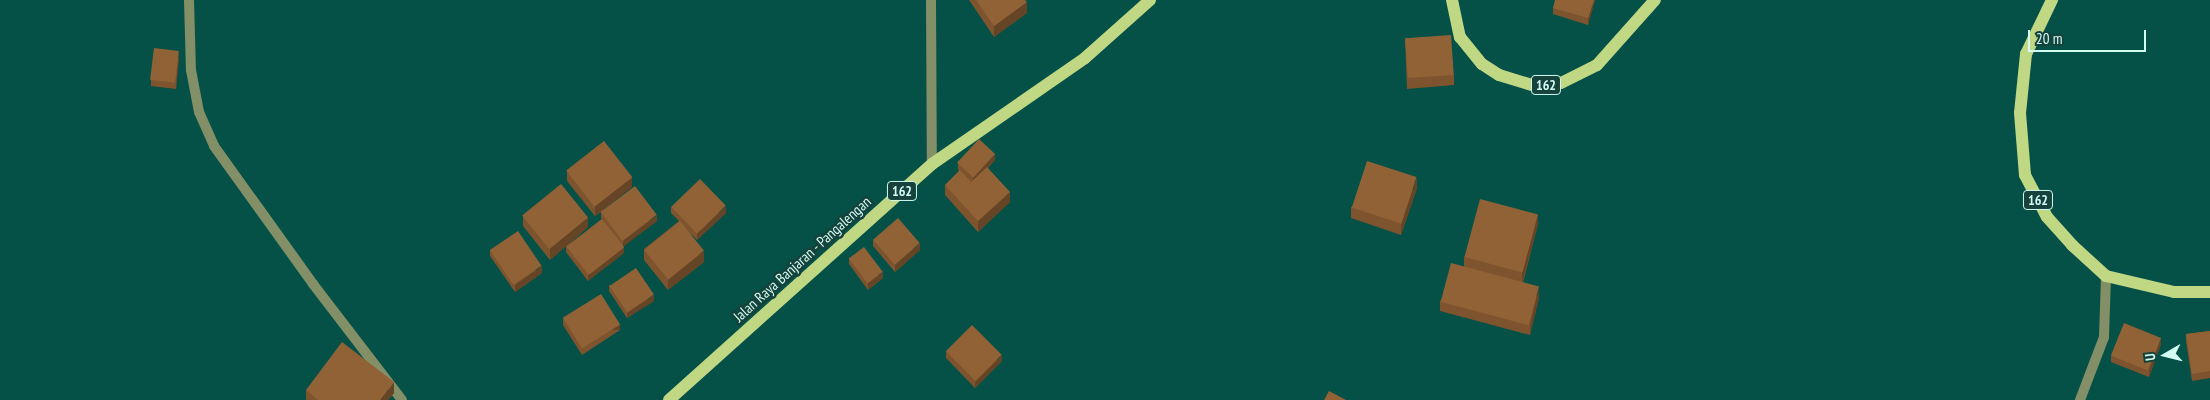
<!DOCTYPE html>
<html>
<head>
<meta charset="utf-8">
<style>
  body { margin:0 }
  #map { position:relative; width:2210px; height:400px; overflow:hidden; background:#055147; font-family:"PT Sans Narrow",sans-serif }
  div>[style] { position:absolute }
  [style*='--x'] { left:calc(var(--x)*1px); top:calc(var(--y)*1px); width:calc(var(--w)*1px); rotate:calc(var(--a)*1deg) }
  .street>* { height:10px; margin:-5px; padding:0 5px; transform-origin:5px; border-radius:5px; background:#838f67 }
  .primary>* { height:12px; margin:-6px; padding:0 6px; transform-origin:6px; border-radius:6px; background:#c0d783 }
  .wall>* { inset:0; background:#7e542f }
  .shaded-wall>* { inset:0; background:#664526; transform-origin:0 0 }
  .building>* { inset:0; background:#926237; transform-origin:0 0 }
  span { translate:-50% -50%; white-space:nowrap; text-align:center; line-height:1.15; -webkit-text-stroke:5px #15433c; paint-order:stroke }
  .shield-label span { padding:1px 4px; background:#15433c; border:1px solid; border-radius:4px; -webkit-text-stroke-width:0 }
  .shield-label { font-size:14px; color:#d3fbf2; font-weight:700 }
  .street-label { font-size:15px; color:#d3fbf2 }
  .north { position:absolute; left:2140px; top:330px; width:50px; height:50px; -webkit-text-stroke:4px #15433c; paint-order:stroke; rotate:262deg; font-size:14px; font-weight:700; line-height:20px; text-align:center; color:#d3fbf2 }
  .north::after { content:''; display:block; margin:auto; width:18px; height:22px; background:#d3fbf2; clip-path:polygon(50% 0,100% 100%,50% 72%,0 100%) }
  .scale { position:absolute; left:2028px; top:30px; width:118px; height:22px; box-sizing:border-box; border:2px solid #d3fbf2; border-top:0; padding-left:6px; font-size:15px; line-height:18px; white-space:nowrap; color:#d3fbf2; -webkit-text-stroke:4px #15433c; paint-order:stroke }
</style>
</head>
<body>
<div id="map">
  <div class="street">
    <div style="--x:189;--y:0;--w:70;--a:88.4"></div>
    <div style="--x:191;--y:70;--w:43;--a:79.2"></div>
    <div style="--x:199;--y:112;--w:37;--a:66"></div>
    <div style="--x:214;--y:146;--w:170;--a:54.3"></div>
    <div style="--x:313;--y:284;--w:146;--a:52.5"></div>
    <div style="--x:931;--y:0;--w:164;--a:89.7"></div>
    <div style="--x:2080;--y:400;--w:67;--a:-69.1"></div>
    <div style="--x:2104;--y:337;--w:61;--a:-88.1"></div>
  </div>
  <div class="primary">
    <div style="--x:1452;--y:0;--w:38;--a:78"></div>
    <div style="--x:1460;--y:37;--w:35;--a:51"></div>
    <div style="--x:1482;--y:64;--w:20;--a:33"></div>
    <div style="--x:1499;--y:75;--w:38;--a:17"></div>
    <div style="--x:1535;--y:86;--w:26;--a:-7"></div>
    <div style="--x:1561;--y:83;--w:40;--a:-26.6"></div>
    <div style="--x:1597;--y:65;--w:87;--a:-48.3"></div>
    <div style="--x:2052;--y:0;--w:60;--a:115.7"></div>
    <div style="--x:2026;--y:54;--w:59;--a:95.8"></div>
    <div style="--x:2020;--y:113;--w:62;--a:85.4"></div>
    <div style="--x:2025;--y:175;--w:47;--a:62.4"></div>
    <div style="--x:2047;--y:217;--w:38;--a:48"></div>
    <div style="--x:2072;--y:245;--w:46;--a:42.4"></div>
    <div style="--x:2106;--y:276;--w:70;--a:13.2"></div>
    <div style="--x:2174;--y:292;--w:36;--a:0"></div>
    <div style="--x:669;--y:400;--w:353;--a:-41.9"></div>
    <div style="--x:932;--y:164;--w:186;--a:-34.7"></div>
    <div style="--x:1085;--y:58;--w:87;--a:-41.7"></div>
  </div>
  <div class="wall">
    <div style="clip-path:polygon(969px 0,1025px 0,1027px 13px,994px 37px)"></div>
    <div style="clip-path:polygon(1595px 0,1588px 25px,1553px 14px,1553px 8px)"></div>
    <div style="clip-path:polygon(1405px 39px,1454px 75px,1454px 85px,1407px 89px)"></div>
    <div style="clip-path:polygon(179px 57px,176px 89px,151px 86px,151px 80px)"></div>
    <div style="clip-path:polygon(995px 160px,988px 168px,1010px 202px,978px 232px,945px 195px,945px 185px,959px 171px,958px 169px,958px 163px)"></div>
    <div style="clip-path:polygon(567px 171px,632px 187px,603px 210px,657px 221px,623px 246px,624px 253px,588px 281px,566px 252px,566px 246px,550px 260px,523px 226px,523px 216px,588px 227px,569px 244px,602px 219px,601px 218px,601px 212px,595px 216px,567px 181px)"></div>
    <div style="clip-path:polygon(1417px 188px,1401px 235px,1351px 218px,1351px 207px)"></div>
    <div style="clip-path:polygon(671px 207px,726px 213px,697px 240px,689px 232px,704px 262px,668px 290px,644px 260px,644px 249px,679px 221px,671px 213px)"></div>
    <div style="clip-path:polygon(1538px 224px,1523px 283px,1539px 298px,1530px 335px,1440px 311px,1440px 301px,1464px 267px,1464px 257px)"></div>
    <div style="clip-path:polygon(873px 240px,920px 250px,895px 272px,873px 246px)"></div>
    <div style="clip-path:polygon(490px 250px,542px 273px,515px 292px,490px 256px)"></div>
    <div style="clip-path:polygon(849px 258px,883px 278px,868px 290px,849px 264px)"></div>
    <div style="clip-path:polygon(609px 285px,654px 301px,627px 318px,609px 291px)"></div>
    <div style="clip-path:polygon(563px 319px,620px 330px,582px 355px,563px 325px)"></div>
    <div style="clip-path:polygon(2210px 331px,2210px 378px,2192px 381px,2186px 341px,2186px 334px)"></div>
    <div style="clip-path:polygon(2161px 344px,2149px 377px,2111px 362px,2111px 356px)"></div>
    <div style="clip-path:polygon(946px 352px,1002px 361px,975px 388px,946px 358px)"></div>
    <div style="clip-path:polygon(306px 390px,394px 393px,388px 400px,306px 400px)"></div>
  </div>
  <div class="shaded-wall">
    <div style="clip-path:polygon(1594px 0,1595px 0,1588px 25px,1588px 18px)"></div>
    <div style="clip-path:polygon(1027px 2px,1027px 13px,994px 37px,994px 26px)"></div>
    <div style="clip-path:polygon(179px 51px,179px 57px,176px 89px,176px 83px)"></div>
    <div style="clip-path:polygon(995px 154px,995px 160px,973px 184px,973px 178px)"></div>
    <div style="clip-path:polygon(632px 177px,632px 187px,595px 216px,595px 205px)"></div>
    <div style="clip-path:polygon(1417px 177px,1417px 188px,1401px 235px,1401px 224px)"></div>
    <div style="clip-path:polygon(1010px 192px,1010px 202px,978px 232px,978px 221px)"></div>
    <div style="clip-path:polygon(726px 206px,726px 213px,697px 240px,697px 234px)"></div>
    <div style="clip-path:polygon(1538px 214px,1538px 224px,1522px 284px,1522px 273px)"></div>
    <div style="clip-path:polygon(657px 215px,657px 221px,623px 247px,623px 241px)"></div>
    <div style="clip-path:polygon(588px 217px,588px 227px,550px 260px,550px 249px)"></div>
    <div style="clip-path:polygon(920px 243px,920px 250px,895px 272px,895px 265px)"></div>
    <div style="clip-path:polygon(624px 247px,624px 253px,588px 281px,588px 275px)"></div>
    <div style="clip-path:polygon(704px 251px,704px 262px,668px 290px,668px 280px)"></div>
    <div style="clip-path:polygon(542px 266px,542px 273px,515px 292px,515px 285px)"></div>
    <div style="clip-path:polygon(883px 272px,883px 278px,868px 290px,868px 283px)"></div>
    <div style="clip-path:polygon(1539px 287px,1539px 298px,1530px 335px,1530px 325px)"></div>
    <div style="clip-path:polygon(654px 295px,654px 301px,627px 318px,627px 312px)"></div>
    <div style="left:620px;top:324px;width:6px;height:45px;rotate:90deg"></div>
    <div style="clip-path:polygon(2161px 338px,2161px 344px,2149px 377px,2149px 370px)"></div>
    <div style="clip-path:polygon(1002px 355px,1002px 361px,975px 388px,975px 382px)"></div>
    <div style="clip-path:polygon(394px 382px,394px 393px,388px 400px,380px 400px)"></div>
  </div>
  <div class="building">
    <div style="clip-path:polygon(976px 0,1025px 0,1027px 2px,994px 26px)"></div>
    <div style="clip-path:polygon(1555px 0,1594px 0,1588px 18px,1553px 8px)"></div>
    <div style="left:1451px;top:35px;width:40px;height:46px;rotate:86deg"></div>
    <div style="left:154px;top:48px;width:25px;height:32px;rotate:7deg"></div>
    <div style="left:979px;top:139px;width:22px;height:32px;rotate:43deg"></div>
    <div style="left:604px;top:141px;width:46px;height:48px;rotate:52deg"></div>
    <div style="left:1367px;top:161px;width:52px;height:49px;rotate:18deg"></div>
    <div style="clip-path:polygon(987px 167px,1010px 192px,978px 221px,945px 185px,960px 170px,971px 182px)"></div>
    <div style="left:700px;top:179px;width:37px;height:40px;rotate:46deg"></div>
    <div style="left:561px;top:184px;width:43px;height:50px;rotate:51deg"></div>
    <div style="left:635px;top:186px;width:36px;height:43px;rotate:53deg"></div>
    <div style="left:1480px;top:199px;width:60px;height:60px;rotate:15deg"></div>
    <div style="left:898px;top:218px;width:33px;height:33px;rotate:49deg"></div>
    <div style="left:602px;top:219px;width:36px;height:45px;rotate:52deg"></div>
    <div style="left:680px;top:221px;width:38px;height:46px;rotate:51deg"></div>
    <div style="left:518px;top:231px;width:42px;height:34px;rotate:56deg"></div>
    <div style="left:864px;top:247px;width:31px;height:19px;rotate:53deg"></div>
    <div style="left:1451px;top:263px;width:91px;height:40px;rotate:15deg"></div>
    <div style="left:636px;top:268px;width:32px;height:32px;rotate:56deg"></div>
    <div style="left:601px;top:294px;width:36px;height:45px;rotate:58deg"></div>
    <div style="left:2124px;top:323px;width:40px;height:35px;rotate:22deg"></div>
    <div style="left:972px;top:325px;width:42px;height:37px;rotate:45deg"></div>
    <div style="clip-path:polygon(2210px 331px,2210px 371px,2192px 374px,2186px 334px)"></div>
    <div style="clip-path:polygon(342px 342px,394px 382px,380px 400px,318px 400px,306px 390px)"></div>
    <div style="clip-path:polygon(1329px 391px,1346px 400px,1324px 400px)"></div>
  </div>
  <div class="shield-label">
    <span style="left:1546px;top:85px">162</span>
    <span style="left:902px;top:191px">162</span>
    <span style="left:2038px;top:200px">162</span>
  </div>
  <div class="street-label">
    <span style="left:802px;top:259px;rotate:-42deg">Jalan Raya Banjaran - Pangalengan</span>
  </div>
  <div class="north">U</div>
  <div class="scale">20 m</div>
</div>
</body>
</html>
